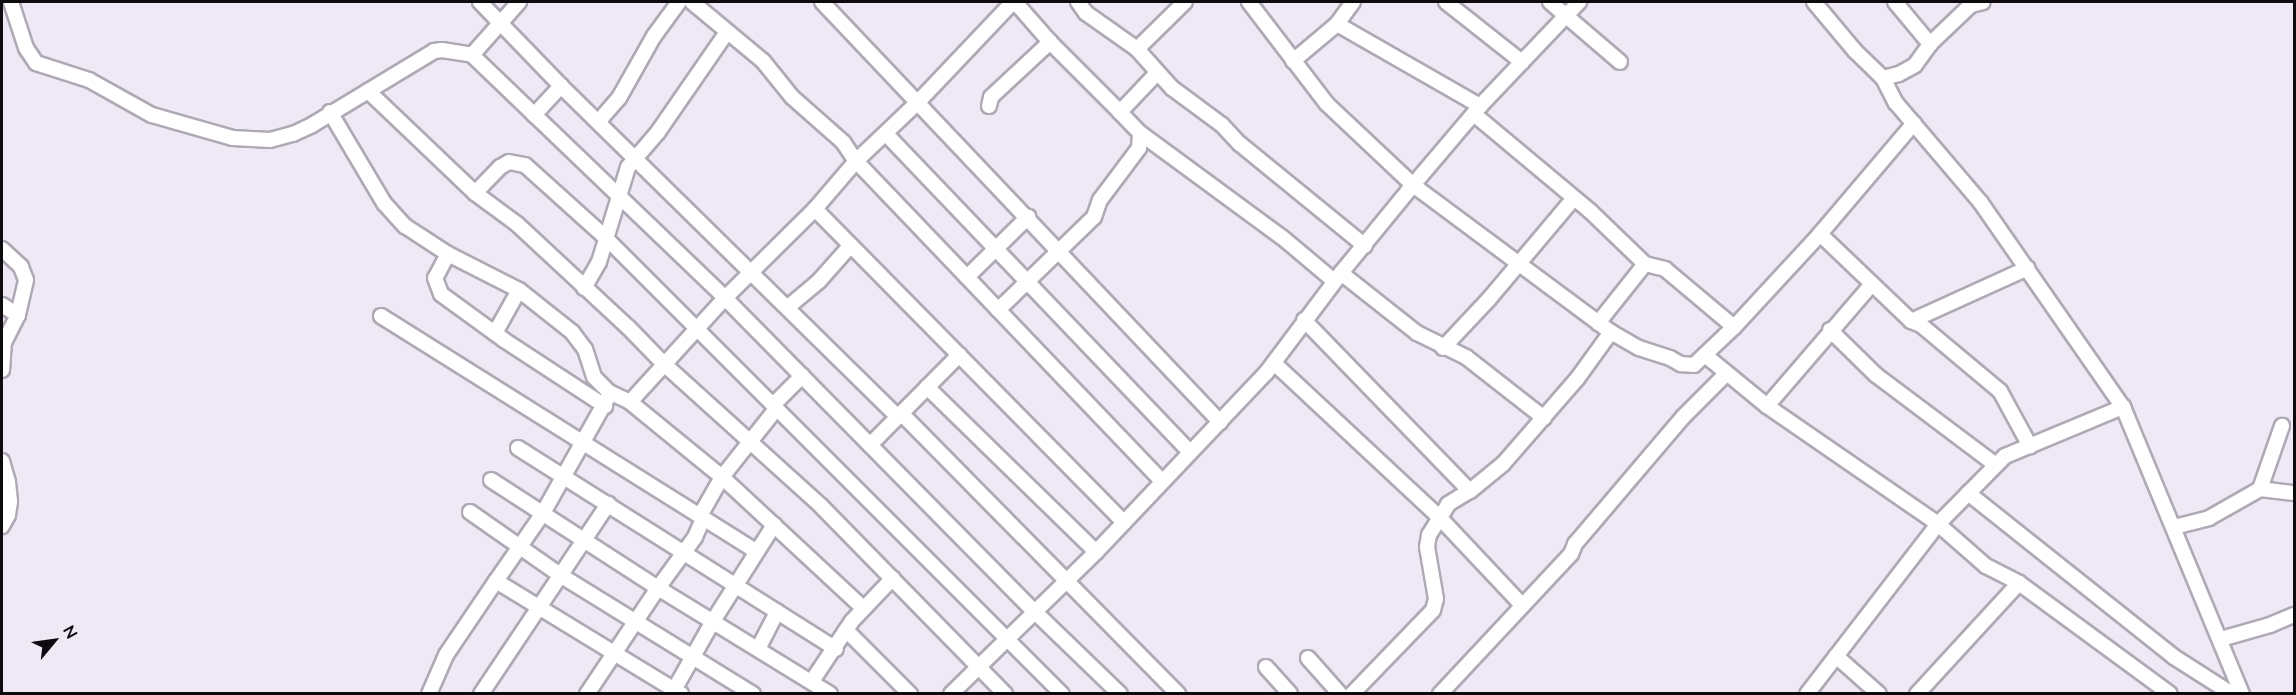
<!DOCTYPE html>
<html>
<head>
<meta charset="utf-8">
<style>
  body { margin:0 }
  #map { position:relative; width:2296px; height:695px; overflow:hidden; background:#eee9f5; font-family:"Nunito Sans",sans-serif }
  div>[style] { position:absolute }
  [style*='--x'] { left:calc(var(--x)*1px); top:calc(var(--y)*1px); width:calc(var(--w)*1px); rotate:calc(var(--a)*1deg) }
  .roads { filter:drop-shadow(2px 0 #afa9b5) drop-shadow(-2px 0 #afa9b5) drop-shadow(0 2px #afa9b5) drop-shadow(0 -2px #afa9b5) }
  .street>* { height:14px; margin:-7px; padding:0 7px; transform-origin:7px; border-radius:7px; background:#fff }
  span { translate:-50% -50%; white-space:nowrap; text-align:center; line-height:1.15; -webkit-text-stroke:6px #eee9f5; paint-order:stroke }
  .frame { position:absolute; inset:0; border:3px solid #0d0b0f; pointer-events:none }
  .north { position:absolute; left:24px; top:611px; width:60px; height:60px; -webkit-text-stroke:4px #eee9f5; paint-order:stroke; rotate:61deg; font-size:16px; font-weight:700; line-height:24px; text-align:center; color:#0d0b0f }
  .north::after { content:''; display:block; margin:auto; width:21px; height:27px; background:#0d0b0f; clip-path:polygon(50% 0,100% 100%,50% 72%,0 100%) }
</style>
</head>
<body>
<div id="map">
  <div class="roads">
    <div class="street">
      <div style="--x:11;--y:2;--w:48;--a:71.9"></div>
      <div style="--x:26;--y:48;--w:18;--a:56"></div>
      <div style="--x:36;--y:63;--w:56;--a:17.8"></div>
      <div style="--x:89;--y:80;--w:72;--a:29.1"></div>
      <div style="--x:152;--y:115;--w:84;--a:15.9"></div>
      <div style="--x:233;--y:138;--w:37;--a:3"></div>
      <div style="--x:270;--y:140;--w:24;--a:-15"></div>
      <div style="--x:293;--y:134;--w:21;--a:-25"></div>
      <div style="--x:312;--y:125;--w:143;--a:-31.2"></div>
      <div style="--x:434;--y:51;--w:8;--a:-7"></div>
      <div style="--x:442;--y:50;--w:30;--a:9"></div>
      <div style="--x:472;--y:55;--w:351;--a:43.8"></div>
      <div style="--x:725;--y:298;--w:441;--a:45.4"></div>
      <div style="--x:1035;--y:612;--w:118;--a:44"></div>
      <div style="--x:480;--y:2;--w:117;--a:46"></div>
      <div style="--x:561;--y:86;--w:472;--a:44.5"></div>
      <div style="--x:692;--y:2;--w:92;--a:39.7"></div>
      <div style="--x:763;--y:61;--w:46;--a:51.1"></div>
      <div style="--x:792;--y:97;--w:68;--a:41.4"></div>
      <div style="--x:843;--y:142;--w:23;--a:56"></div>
      <div style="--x:856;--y:161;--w:443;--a:46.3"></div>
      <div style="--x:822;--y:2;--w:579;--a:46.54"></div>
      <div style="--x:1015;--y:2;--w:53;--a:48.8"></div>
      <div style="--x:1050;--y:42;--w:99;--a:45"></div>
      <div style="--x:1120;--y:112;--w:52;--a:-46.5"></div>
      <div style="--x:1078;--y:2;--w:14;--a:54"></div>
      <div style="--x:1086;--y:13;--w:62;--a:35.2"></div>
      <div style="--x:1137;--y:49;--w:52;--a:48.1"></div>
      <div style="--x:1172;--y:88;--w:62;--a:36.5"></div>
      <div style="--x:1222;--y:125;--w:26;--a:47"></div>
      <div style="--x:1240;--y:144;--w:161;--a:39.2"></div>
      <div style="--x:1249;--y:2;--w:128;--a:52.6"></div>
      <div style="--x:1327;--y:104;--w:118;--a:43.3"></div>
      <div style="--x:1413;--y:185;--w:247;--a:36.6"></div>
      <div style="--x:1446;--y:2;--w:97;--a:38.3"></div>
      <div style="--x:1550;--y:2;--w:92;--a:40.6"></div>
      <div style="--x:1814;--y:2;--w:64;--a:50.1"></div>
      <div style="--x:1855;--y:51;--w:39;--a:44"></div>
      <div style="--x:1883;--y:78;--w:28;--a:63"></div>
      <div style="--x:1896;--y:103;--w:131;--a:49.6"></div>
      <div style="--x:1981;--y:203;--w:249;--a:55.2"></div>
      <div style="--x:2123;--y:407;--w:311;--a:67.5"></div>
      <div style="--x:1895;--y:2;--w:55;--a:50.2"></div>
      <div style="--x:1337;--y:24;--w:165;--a:29.8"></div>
      <div style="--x:1137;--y:49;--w:67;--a:-44.4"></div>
      <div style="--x:472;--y:55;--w:71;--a:-48.4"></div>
      <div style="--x:1293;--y:61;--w:57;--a:-40.1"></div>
      <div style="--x:1337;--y:24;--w:27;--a:-54"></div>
      <div style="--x:1883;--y:78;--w:16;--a:-14"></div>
      <div style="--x:1899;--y:74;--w:18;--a:-29"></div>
      <div style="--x:1915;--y:65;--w:26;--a:-54"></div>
      <div style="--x:1930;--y:44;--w:57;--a:-43.6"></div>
      <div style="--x:1971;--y:5;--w:12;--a:-14"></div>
      <div style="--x:368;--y:91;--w:148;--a:43.6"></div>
      <div style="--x:475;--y:193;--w:36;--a:-46"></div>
      <div style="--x:500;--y:167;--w:10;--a:-29"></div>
      <div style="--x:509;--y:162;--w:16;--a:11"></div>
      <div style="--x:525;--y:165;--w:108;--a:42"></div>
      <div style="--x:605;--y:237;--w:646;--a:45"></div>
      <div style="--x:989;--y:106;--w:9;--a:-77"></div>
      <div style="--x:991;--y:97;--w:81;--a:-43"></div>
      <div style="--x:330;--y:112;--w:106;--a:59.3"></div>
      <div style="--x:384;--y:203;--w:31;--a:48"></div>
      <div style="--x:405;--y:226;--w:51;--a:33.1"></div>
      <div style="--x:448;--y:254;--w:80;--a:26.9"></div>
      <div style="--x:519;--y:290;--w:68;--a:38.4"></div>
      <div style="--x:572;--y:332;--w:21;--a:53"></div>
      <div style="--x:585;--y:349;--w:29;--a:72"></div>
      <div style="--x:594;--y:377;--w:21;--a:45"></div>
      <div style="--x:609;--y:392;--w:23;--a:25"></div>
      <div style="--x:630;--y:402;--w:119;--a:39.2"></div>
      <div style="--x:722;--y:477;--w:192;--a:42.9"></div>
      <div style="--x:1474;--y:114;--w:151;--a:39.9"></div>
      <div style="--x:1590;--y:211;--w:76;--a:43.9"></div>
      <div style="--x:1645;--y:264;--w:21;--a:14"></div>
      <div style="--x:1665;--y:269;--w:90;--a:40"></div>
      <div style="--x:534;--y:115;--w:40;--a:-47"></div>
      <div style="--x:598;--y:122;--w:32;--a:-49"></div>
      <div style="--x:619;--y:98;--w:71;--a:-60.6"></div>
      <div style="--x:654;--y:36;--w:42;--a:-53.7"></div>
      <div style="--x:1140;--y:133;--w:177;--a:36.3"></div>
      <div style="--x:1283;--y:238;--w:67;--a:40.1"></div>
      <div style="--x:886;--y:134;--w:440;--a:46.3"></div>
      <div style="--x:475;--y:193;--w:52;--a:36.4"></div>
      <div style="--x:517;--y:224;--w:151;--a:42.9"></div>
      <div style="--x:628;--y:327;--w:52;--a:45.8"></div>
      <div style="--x:664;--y:364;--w:212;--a:42.1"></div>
      <div style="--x:821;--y:506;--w:263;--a:45.6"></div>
      <div style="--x:815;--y:209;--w:440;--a:45.4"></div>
      <div style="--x:1820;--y:234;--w:126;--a:43.7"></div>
      <div style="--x:1911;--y:321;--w:11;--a:22"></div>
      <div style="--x:1921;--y:325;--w:103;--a:39.9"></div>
      <div style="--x:2000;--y:391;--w:63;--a:61.4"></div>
      <div style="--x:2;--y:249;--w:26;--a:43"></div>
      <div style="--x:21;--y:267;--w:14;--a:69"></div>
      <div style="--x:26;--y:280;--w:36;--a:103"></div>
      <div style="--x:18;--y:315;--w:30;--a:117"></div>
      <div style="--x:4;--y:342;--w:28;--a:94"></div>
      <div style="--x:448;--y:254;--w:27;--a:118"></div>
      <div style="--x:435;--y:278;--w:17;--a:69"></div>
      <div style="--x:441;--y:294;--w:78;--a:36.1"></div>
      <div style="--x:504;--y:340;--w:121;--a:33.2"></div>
      <div style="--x:1341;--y:273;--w:97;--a:38.3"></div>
      <div style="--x:1417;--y:333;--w:55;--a:26.1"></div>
      <div style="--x:1466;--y:357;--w:99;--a:38"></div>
      <div style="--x:967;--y:277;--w:86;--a:-44.5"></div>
      <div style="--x:584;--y:288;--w:30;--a:-60"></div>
      <div style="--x:599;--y:262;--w:99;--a:-73"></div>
      <div style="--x:628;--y:167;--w:46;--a:-49.4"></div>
      <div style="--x:658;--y:132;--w:121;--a:-55.4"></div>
      <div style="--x:2;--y:305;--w:19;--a:32"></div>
      <div style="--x:788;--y:307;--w:40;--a:-40"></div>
      <div style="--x:819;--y:281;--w:47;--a:-48.5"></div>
      <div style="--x:998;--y:310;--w:134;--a:-44.1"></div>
      <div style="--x:1094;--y:217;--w:18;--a:-71"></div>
      <div style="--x:1100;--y:200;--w:65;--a:-53.1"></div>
      <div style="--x:1139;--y:148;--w:15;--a:-86"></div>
      <div style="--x:1140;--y:133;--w:29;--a:-134"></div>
      <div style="--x:381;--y:316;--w:443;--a:32.1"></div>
      <div style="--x:1304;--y:320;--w:238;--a:45.9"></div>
      <div style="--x:1911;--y:321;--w:128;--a:-24.4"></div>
      <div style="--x:1598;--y:323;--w:75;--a:-51.5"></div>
      <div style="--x:1830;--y:330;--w:64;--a:44.4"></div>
      <div style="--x:1876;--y:375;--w:150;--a:36.9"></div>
      <div style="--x:495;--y:333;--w:49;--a:-60.8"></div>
      <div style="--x:1443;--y:348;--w:67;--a:-46.8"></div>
      <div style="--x:1489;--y:299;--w:132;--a:-49.9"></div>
      <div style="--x:1705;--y:355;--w:80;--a:39.4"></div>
      <div style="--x:1767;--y:406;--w:208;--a:34.6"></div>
      <div style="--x:1938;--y:524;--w:64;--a:41.2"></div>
      <div style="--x:1986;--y:566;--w:37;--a:27"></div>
      <div style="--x:2019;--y:583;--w:187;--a:36.3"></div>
      <div style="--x:1274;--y:363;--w:227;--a:43"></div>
      <div style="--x:1440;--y:518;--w:120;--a:46.7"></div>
      <div style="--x:927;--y:387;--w:236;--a:44.3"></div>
      <div style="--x:630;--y:402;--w:141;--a:-47.6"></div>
      <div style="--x:725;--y:298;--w:127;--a:-44.7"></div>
      <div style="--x:815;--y:209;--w:63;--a:-49.5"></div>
      <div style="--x:856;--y:161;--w:86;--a:-43.6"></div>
      <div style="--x:918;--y:102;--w:138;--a:-46.5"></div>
      <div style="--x:774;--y:404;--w:40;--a:-45"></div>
      <div style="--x:1767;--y:406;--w:161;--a:-49.3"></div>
      <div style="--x:901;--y:413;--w:395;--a:45.4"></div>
      <div style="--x:870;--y:445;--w:127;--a:-45.3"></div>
      <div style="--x:518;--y:448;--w:376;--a:32.3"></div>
      <div style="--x:2;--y:461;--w:22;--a:74"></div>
      <div style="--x:8;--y:482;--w:20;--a:84"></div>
      <div style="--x:10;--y:502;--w:13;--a:99"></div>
      <div style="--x:8;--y:515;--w:13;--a:119"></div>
      <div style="--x:491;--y:480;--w:199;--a:32.9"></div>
      <div style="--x:658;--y:588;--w:202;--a:31.6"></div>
      <div style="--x:2260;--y:489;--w:34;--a:7"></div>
      <div style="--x:1968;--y:493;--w:263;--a:38.5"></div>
      <div style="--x:2174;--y:657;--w:69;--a:32.5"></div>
      <div style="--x:470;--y:512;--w:110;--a:35"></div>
      <div style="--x:560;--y:575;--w:227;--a:31.7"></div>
      <div style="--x:2174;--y:527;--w:36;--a:-14"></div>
      <div style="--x:2209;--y:518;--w:59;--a:-29.6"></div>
      <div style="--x:2260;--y:489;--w:67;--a:-70.8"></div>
      <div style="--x:496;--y:581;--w:83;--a:-55.3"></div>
      <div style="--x:543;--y:513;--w:131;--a:-60.7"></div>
      <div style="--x:846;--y:630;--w:91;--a:45"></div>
      <div style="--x:2221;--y:639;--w:51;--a:-15.9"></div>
      <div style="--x:2270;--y:625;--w:26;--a:-23"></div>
      <div style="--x:758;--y:649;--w:42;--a:-62.8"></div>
      <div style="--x:1836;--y:656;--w:57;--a:41.5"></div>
      <div style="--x:1308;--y:658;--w:48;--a:48.4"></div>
      <div style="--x:1266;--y:667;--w:36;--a:48"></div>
      <div style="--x:812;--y:681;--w:72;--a:-56.3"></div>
      <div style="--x:852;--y:621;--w:59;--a:-46.4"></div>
      <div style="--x:674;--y:690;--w:79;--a:-60.5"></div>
      <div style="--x:713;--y:621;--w:114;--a:-57.6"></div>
      <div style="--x:429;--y:694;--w:43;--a:-66.4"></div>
      <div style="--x:446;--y:655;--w:89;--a:-56"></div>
      <div style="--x:496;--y:581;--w:217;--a:31.4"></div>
      <div style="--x:481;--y:694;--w:229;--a:-56.2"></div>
      <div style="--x:587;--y:694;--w:128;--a:-56.2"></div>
      <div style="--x:658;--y:588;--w:63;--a:-54"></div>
      <div style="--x:695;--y:537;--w:17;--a:-66"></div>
      <div style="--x:702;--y:521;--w:7;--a:-98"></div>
      <div style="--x:701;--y:514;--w:43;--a:-60.4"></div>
      <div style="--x:722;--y:477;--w:87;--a:-51.5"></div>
      <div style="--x:951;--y:694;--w:203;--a:-44.4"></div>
      <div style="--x:1096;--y:552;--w:247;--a:-46.5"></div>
      <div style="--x:1266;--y:373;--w:125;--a:-53.1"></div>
      <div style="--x:1341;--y:273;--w:106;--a:-50.7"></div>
      <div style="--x:1408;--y:191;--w:111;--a:-49.7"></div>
      <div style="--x:1480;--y:106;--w:144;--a:-46.4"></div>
      <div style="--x:1352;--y:694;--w:117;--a:-46"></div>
      <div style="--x:1433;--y:610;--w:11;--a:-75"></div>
      <div style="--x:1436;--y:599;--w:53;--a:-99.8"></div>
      <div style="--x:1427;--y:547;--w:12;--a:-81"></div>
      <div style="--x:1429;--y:535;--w:36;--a:-58"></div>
      <div style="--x:1448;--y:504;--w:26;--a:-31"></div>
      <div style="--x:1470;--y:491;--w:43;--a:-39.3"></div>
      <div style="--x:1503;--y:464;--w:113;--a:-49"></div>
      <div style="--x:1577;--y:379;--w:58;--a:-54.1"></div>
      <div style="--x:1611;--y:332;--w:32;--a:30"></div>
      <div style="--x:1639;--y:348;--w:33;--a:18"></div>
      <div style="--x:1670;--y:358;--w:13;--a:29"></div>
      <div style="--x:1681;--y:364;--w:13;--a:4"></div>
      <div style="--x:1694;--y:365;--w:55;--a:-43.5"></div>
      <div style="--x:1734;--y:327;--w:127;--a:-47.2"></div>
      <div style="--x:1820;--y:234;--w:145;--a:-49.7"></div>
      <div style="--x:1440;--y:694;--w:192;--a:-46.9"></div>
      <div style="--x:1571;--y:554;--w:11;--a:-68"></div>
      <div style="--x:1575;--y:544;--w:167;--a:-49.6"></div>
      <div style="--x:1683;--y:417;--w:59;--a:-45"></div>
      <div style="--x:1807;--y:694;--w:215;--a:-52.4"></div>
      <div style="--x:1938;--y:524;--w:95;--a:-45.4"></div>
      <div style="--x:2005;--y:456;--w:128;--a:-22.6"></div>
      <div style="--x:1917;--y:694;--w:151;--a:-47.4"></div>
    </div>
  </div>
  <div class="frame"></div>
  <div class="north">N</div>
</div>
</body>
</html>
